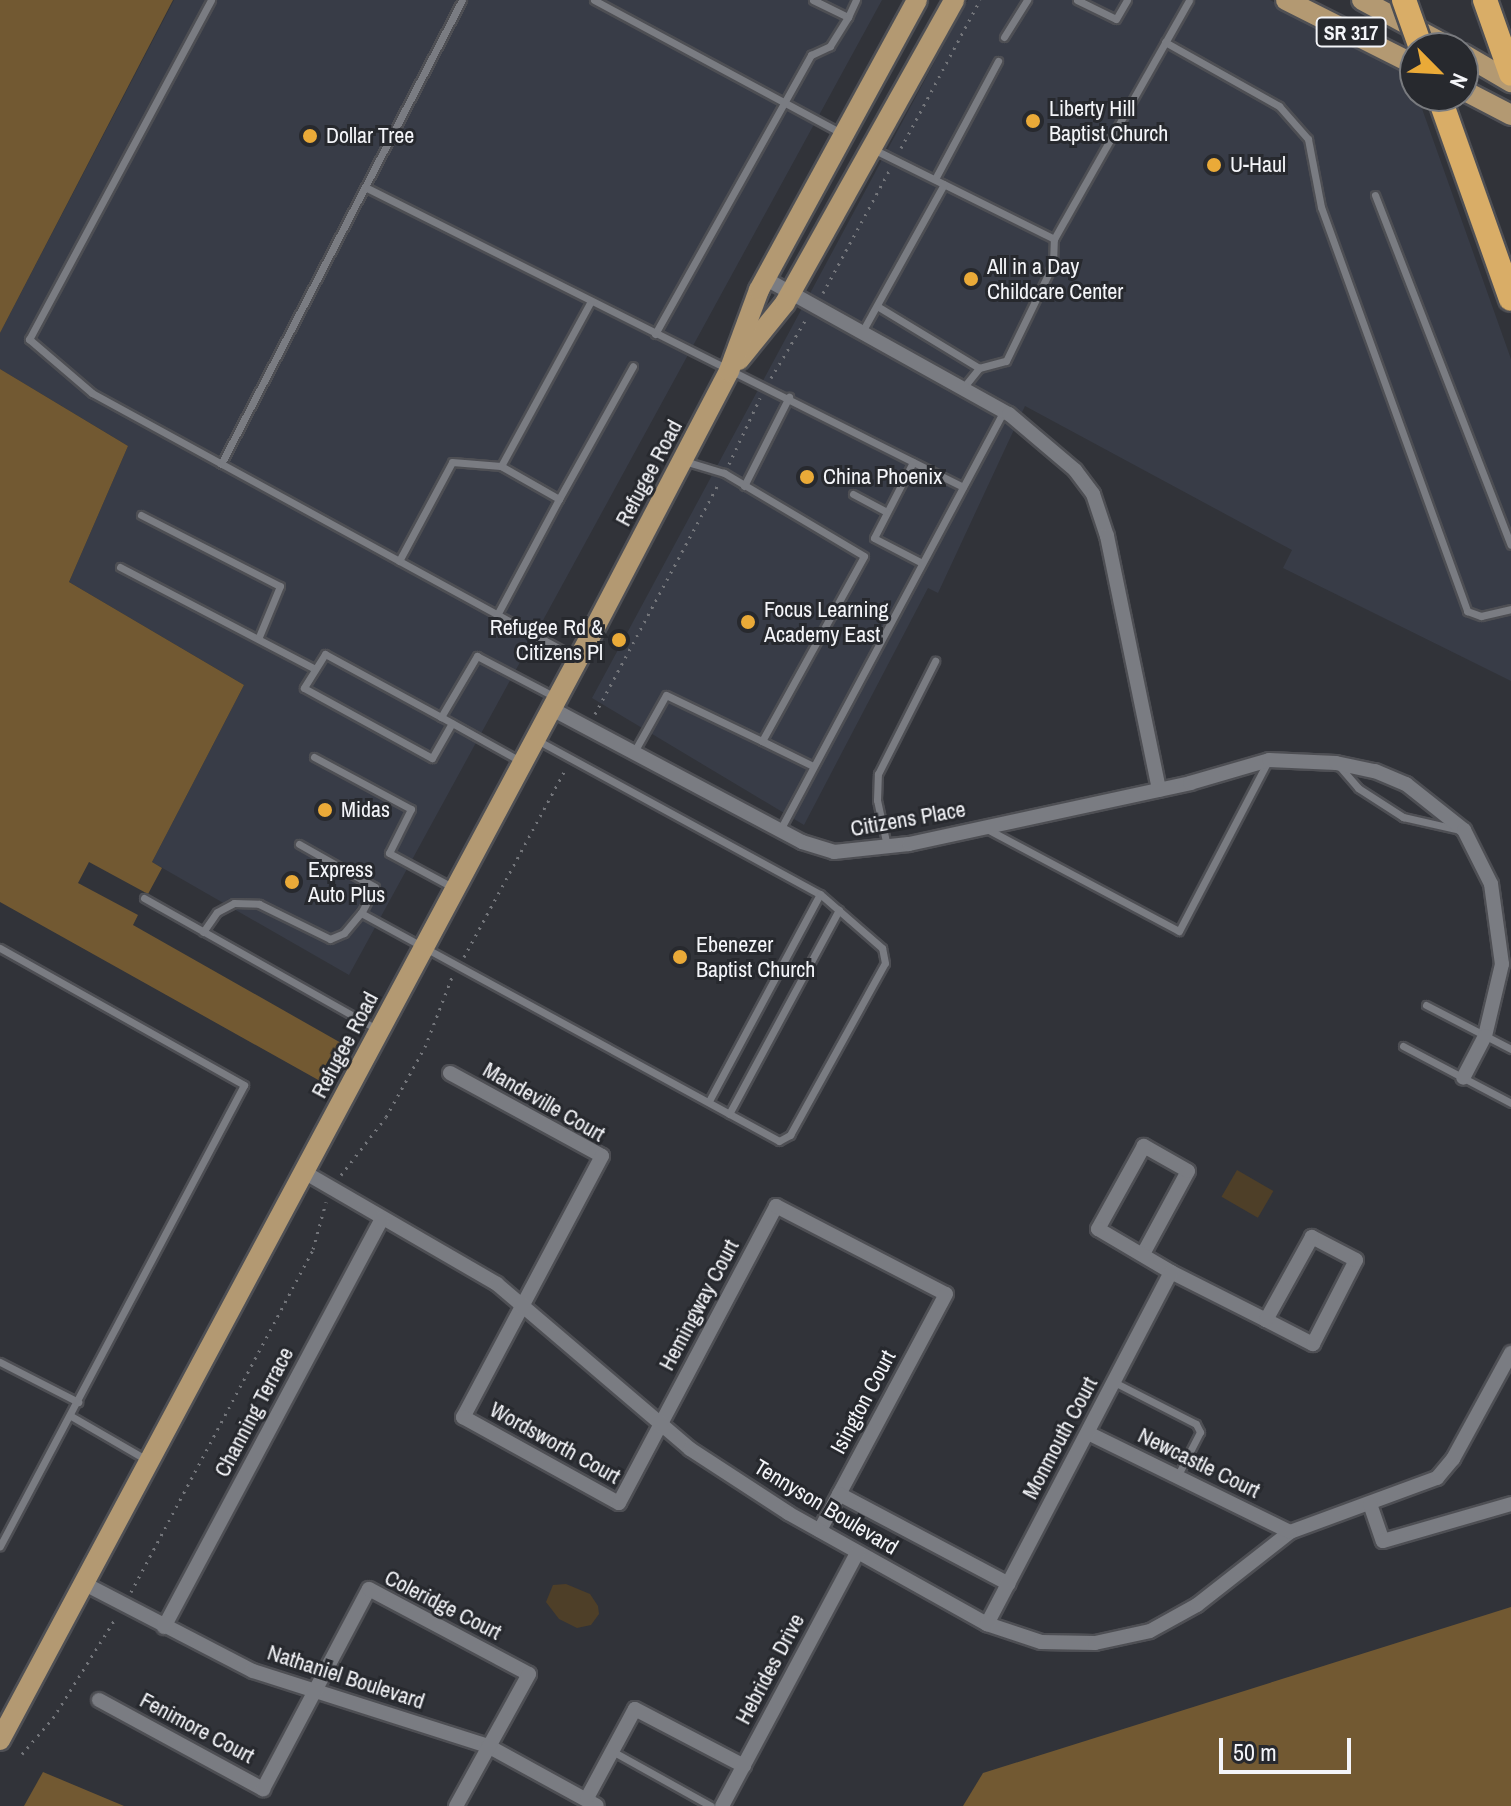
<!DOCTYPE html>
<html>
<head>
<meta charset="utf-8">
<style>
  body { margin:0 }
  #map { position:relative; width:1511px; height:1806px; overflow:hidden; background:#313339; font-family:"Archivo Narrow",sans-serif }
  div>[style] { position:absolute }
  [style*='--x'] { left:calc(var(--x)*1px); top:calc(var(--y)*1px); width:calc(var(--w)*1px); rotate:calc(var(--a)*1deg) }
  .built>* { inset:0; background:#383c47 }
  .green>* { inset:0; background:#4e3f28; transform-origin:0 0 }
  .forest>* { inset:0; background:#725932 }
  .path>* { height:3px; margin-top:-1.5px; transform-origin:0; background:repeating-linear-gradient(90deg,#73757a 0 2px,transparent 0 8px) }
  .roads { filter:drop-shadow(2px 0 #4e4f54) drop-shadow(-2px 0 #4e4f54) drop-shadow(0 2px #4e4f54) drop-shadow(0 -2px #4e4f54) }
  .lane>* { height:7px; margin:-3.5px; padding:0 3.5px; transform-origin:3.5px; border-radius:3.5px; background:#7a7c82 }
  .street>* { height:14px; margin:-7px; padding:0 7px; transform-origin:7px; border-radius:7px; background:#7a7c82 }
  .primary>* { height:20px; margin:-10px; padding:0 10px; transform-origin:10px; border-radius:10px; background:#b39972 }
  .highway>* { height:24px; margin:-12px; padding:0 12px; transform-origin:12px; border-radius:12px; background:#d9ad67 }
  .bridges { filter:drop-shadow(2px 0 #4e4f54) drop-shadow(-2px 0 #4e4f54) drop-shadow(0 2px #4e4f54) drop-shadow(0 -2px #4e4f54) }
  .highway-bridge>* { height:24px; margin:-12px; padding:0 12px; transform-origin:12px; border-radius:12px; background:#d9ad67 }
  .dots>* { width:22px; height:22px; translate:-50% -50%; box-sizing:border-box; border:4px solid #27292e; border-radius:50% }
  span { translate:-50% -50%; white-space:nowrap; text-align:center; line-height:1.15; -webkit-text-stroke:6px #27292e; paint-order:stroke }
  .shield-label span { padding:2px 6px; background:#27292e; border:2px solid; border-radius:6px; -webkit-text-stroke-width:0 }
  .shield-label { font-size:20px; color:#f4f5f9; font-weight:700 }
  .poi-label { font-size:22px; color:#f4f5f9 }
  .left { translate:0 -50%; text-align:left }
  .right { translate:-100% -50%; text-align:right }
  .street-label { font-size:22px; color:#f4f5f9 }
  .north { position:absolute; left:1399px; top:32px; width:80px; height:80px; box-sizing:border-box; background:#27292e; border:2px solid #797b7f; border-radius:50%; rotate:114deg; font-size:22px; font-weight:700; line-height:32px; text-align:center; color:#f4f5f9 }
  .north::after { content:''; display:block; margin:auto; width:28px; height:36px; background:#eaaa38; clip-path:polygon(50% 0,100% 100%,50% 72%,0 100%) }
  .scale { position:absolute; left:1219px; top:1738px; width:132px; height:36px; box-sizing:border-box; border:4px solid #f4f5f9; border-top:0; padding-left:10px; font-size:24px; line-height:28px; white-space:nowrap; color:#f4f5f9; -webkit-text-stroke:6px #27292e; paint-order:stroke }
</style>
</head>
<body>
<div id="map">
  <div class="built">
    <div style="clip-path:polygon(174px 0,882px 0,349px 975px,152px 862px,244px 685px,69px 582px,128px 446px,0 369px,0 333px)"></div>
    <div style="clip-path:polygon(968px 0,1270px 0,1409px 72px,1511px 359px,1511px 681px,1283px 568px,1292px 550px,1025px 406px,938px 593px,928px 588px,804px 825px,592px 698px)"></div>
  </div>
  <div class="green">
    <div style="left:1237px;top:1170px;width:42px;height:31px;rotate:30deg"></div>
    <div style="clip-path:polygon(566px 1584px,590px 1594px,598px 1606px,599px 1614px,591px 1625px,577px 1628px,559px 1619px,546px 1602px,553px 1585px)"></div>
  </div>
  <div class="forest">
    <div style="clip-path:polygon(0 0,173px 0,0 333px)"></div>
    <div style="clip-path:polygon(0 369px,128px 446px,69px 582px,244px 685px,152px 862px,162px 868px,148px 894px,89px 862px,78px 883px,138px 915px,133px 925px,350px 1048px,329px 1086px,0 902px)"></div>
    <div style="clip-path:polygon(1511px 1607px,1511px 1806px,963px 1806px,983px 1773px)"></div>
    <div style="clip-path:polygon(43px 1772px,124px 1806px,24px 1806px)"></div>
  </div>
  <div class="path">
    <div style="--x:901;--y:148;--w:168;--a:-61.9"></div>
    <div style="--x:823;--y:293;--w:141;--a:-61.6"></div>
    <div style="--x:771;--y:378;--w:69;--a:-59.3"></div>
    <div style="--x:729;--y:464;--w:73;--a:-64.8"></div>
    <div style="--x:595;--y:714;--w:260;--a:-61.8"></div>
    <div style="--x:464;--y:957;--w:213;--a:-61.6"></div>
    <div style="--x:341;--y:1175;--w:73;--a:-52.2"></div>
    <div style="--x:386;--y:1117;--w:80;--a:-60.9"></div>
    <div style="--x:425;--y:1047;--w:75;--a:-68.9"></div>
    <div style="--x:131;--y:1592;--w:388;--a:-62"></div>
    <div style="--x:313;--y:1249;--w:49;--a:-74.5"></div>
    <div style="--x:22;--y:1754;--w:48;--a:-49.3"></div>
    <div style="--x:53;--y:1718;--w:117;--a:-57.9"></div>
  </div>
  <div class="roads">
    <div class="lane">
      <div style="--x:211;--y:0;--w:385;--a:118.2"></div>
      <div style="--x:29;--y:339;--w:83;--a:40.6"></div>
      <div style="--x:92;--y:393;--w:550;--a:28.66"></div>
      <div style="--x:594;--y:0;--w:283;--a:28.3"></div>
      <div style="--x:813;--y:0;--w:39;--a:26"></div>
      <div style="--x:848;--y:17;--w:19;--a:-65"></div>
      <div style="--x:1077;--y:0;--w:43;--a:26"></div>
      <div style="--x:1116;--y:19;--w:22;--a:-60"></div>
      <div style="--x:1004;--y:37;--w:44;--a:-58.1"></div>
      <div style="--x:1165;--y:42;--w:131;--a:29.3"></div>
      <div style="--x:1279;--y:106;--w:44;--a:48.7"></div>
      <div style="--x:1308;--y:139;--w:69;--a:79.2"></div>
      <div style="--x:1321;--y:207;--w:430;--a:70.1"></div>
      <div style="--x:1467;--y:611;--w:15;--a:20"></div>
      <div style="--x:1481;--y:616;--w:31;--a:-13"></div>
      <div style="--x:875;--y:150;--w:200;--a:26.4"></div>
      <div style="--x:935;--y:179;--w:134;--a:-61.9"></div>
      <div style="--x:365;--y:187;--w:669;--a:26.64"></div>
      <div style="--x:1375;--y:195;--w:375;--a:68.8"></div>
      <div style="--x:877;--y:306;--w:119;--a:31.3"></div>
      <div style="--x:862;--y:332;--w:169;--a:-61"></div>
      <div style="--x:655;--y:334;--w:320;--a:-60.8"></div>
      <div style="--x:811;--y:55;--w:21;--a:-25"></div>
      <div style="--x:830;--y:46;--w:34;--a:-58"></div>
      <div style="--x:963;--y:388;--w:26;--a:-51"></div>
      <div style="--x:979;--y:368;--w:28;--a:-15"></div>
      <div style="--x:1006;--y:361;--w:108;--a:-64.1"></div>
      <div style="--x:1053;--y:264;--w:25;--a:-88"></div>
      <div style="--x:1054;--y:239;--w:274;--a:-60.5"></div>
      <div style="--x:913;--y:462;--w:85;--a:117.2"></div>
      <div style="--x:874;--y:538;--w:54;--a:27.5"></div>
      <div style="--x:221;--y:464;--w:523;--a:-62.55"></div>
      <div style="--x:744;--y:486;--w:100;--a:-63.2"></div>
      <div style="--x:853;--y:494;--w:38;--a:28"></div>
      <div style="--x:559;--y:499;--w:152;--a:-60.9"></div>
      <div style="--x:141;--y:515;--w:156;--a:27.1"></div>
      <div style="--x:280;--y:586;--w:57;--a:112.5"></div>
      <div style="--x:399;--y:561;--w:112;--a:-61.8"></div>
      <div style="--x:452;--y:462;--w:49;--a:4.7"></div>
      <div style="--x:120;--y:567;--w:220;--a:27.6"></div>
      <div style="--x:497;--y:615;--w:132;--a:-61.9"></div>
      <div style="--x:559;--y:499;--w:67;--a:-150.4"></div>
      <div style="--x:501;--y:466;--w:188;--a:-61.4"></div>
      <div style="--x:441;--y:717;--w:132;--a:-151.5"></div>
      <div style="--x:325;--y:654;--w:40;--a:122"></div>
      <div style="--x:304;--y:688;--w:146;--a:28.7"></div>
      <div style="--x:432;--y:758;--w:40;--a:-60.3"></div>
      <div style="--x:537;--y:740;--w:322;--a:28.6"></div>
      <div style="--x:820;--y:894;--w:235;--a:118.2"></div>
      <div style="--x:762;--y:741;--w:57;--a:26.1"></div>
      <div style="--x:634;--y:752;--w:65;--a:-60.7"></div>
      <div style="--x:666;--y:695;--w:106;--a:25.6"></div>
      <div style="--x:762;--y:741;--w:211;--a:-61.1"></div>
      <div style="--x:864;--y:556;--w:163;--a:-149.3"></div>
      <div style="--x:724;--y:473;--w:42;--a:-163.3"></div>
      <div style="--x:314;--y:757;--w:110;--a:28.2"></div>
      <div style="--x:411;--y:809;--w:49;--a:116.6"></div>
      <div style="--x:389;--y:853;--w:74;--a:28.3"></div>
      <div style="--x:522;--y:762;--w:93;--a:-150.9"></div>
      <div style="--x:441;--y:717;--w:71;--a:-59.5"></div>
      <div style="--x:477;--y:656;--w:88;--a:27.7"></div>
      <div style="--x:1340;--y:767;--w:28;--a:49"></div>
      <div style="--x:1358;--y:788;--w:54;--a:32.8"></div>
      <div style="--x:1403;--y:817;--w:58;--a:12.8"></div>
      <div style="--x:987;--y:829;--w:217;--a:28"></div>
      <div style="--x:1179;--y:931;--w:190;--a:-62.4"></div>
      <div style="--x:780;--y:830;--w:475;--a:-61.9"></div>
      <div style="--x:299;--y:844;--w:87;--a:29.5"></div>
      <div style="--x:375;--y:887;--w:30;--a:118"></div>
      <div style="--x:361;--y:913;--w:476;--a:28.6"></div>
      <div style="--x:779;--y:1141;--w:13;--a:-29"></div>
      <div style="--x:790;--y:1135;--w:196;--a:-61.1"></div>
      <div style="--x:885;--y:963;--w:15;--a:-101"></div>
      <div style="--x:882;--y:948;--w:82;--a:-138.9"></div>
      <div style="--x:887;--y:846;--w:47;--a:-102.3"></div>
      <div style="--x:877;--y:800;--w:26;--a:-88"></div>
      <div style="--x:878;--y:774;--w:127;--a:-63.2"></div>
      <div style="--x:144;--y:898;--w:269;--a:29.4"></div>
      <div style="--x:203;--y:932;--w:24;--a:-55"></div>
      <div style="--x:217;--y:912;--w:19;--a:-28"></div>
      <div style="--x:234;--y:903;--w:25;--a:2"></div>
      <div style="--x:259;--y:904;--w:79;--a:26.2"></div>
      <div style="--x:330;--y:939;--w:15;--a:-23"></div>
      <div style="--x:344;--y:933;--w:26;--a:-50"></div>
      <div style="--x:0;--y:948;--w:280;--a:29.3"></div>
      <div style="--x:244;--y:1085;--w:522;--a:117.89"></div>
      <div style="--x:1426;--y:1005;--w:96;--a:27.4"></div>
      <div style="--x:1403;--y:1046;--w:122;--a:27.8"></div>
      <div style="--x:729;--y:1114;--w:232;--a:-61.7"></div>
      <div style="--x:0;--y:1362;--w:88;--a:27.1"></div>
      <div style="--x:1114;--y:1382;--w:92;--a:27.1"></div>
      <div style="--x:1196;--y:1424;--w:9;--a:63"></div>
      <div style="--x:1200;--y:1432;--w:51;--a:117.1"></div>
      <div style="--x:71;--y:1416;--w:88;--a:30.1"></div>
      <div style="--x:612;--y:1751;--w:113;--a:29.1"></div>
    </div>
    <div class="street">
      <div style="--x:766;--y:279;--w:278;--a:29.1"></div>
      <div style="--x:1009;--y:414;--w:87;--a:40.3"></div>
      <div style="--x:1075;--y:470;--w:30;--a:53"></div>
      <div style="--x:1093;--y:494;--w:44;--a:71.6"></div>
      <div style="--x:1107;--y:536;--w:259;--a:78.4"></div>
      <div style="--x:552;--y:709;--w:283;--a:28"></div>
      <div style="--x:802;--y:842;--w:34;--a:17"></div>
      <div style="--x:834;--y:852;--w:75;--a:-6.1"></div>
      <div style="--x:909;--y:844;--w:288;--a:-12.2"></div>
      <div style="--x:1190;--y:783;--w:82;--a:-16.2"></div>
      <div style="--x:1269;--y:760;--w:67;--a:2.6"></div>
      <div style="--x:1336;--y:763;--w:40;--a:12"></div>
      <div style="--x:1375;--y:771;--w:34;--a:23"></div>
      <div style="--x:1406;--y:784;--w:74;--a:38.4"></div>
      <div style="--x:1464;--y:830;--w:60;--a:63.4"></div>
      <div style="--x:1491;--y:884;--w:81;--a:82.2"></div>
      <div style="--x:1502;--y:964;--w:74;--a:103.3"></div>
      <div style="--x:1485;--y:1036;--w:47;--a:117.6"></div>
      <div style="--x:450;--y:1073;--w:173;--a:28.6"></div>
      <div style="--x:602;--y:1156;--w:296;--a:118"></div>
      <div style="--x:463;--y:1417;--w:178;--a:28.9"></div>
      <div style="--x:619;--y:1503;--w:336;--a:-62.1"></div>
      <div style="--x:776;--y:1206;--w:191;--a:27.4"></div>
      <div style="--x:946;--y:1294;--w:268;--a:118.1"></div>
      <div style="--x:304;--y:1172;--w:223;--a:30.1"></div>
      <div style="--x:497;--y:1284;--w:254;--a:40.5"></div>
      <div style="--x:690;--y:1449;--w:117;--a:33.1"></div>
      <div style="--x:788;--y:1513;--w:228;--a:29.2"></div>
      <div style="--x:987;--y:1624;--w:57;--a:18.4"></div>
      <div style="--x:1041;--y:1642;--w:54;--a:1.1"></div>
      <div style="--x:1095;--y:1643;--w:56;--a:-12.3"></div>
      <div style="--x:1150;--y:1631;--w:54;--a:-29"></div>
      <div style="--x:1197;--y:1605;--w:118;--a:-38.1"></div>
      <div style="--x:1290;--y:1532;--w:157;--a:-20.2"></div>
      <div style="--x:1437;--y:1478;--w:25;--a:-50"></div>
      <div style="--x:1453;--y:1459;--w:121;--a:-61.3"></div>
      <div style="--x:1143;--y:1254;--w:94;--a:-61.5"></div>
      <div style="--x:1188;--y:1171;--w:51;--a:-150.4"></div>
      <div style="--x:1144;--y:1146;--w:95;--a:119"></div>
      <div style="--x:1098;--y:1229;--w:85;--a:30.5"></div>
      <div style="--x:1171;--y:1272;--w:106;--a:26.8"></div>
      <div style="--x:1266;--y:1320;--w:53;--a:27.1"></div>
      <div style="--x:1313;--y:1344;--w:94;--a:-62.9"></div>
      <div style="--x:1356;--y:1260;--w:50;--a:-152.4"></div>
      <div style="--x:1312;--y:1237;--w:95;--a:119"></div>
      <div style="--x:1088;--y:1433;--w:225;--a:26.1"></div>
      <div style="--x:839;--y:1494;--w:192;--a:27.9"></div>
      <div style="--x:1370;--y:1504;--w:39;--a:71"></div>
      <div style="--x:1383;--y:1541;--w:133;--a:-16.1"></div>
      <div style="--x:83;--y:1583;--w:191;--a:27.4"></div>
      <div style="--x:253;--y:1671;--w:247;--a:17.7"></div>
      <div style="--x:488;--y:1746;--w:124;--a:28.8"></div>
      <div style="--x:987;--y:1624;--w:397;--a:-62.4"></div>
      <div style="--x:164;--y:1627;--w:463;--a:-61.9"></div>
      <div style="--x:99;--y:1700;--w:187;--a:28.5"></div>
      <div style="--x:263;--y:1789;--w:226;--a:-62.1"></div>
      <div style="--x:369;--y:1589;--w:181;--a:28"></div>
      <div style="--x:529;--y:1674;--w:151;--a:118.9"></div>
      <div style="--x:587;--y:1798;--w:101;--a:-61.7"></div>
      <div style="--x:635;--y:1709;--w:123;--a:27.6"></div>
      <div style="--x:722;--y:1806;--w:287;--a:-61.9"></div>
    </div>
    <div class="primary">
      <div style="--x:1286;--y:0;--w:144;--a:26.7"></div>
      <div style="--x:1362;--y:0;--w:101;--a:28.3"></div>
      <div style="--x:1463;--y:54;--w:56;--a:30.3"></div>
      <div style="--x:1463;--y:90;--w:54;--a:27.5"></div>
      <div style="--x:739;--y:360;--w:73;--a:-51.1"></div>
      <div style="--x:785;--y:303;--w:347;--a:-60.8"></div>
      <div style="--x:0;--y:1740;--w:1253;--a:-61.86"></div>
      <div style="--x:591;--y:635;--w:298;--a:-62.4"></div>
      <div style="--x:729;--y:371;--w:86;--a:-69.7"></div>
      <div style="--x:759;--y:290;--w:330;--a:-61.4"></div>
    </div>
    <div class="highway">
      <div style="--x:1485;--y:0;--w:78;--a:70.6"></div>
      <div style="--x:1439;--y:96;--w:215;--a:70.5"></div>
    </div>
  </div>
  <div class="bridges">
    <div class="highway-bridge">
      <div style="--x:1404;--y:0;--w:51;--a:70.5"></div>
    </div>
  </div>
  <div class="dots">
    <div style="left:1033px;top:121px;background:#eaaa38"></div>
    <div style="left:310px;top:136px;background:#eaaa38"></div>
    <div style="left:1214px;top:165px;background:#eaaa38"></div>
    <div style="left:971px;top:279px;background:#eaaa38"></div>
    <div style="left:807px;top:477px;background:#eaaa38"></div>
    <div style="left:748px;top:622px;background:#eaaa38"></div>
    <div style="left:619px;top:640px;background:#eaaa38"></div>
    <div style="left:325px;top:810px;background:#eaaa38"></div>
    <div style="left:292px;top:882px;background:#eaaa38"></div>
    <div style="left:680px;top:957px;background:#eaaa38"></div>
  </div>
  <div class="shield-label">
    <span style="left:1351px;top:32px">SR 317</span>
  </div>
  <div class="poi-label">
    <span class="left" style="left:1049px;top:121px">Liberty Hill<br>Baptist Church</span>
    <span class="left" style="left:326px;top:136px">Dollar Tree</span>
    <span class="left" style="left:1230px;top:165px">U-Haul</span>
    <span class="left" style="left:987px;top:279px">All in a Day<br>Childcare Center</span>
    <span class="left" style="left:823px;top:477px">China Phoenix</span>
    <span class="left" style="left:764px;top:622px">Focus Learning<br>Academy East</span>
    <span class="right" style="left:603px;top:640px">Refugee Rd &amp;<br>Citizens Pl</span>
    <span class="left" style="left:341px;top:810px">Midas</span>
    <span class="left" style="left:308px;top:882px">Express<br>Auto Plus</span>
    <span class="left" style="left:696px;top:957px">Ebenezer<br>Baptist Church</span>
  </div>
  <div class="street-label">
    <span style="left:649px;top:473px;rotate:-62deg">Refugee Road</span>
    <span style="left:908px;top:819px;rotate:-10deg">Citizens Place</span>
    <span style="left:345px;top:1045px;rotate:-62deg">Refugee Road</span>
    <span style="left:544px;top:1102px;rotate:30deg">Mandeville Court</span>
    <span style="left:699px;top:1305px;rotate:-62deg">Hemingway Court</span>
    <span style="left:863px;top:1402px;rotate:-62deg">Isington Court</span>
    <span style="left:254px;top:1412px;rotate:-62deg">Channing Terrace</span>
    <span style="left:1060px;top:1438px;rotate:-62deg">Monmouth Court</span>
    <span style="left:555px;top:1443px;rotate:29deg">Wordsworth Court</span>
    <span style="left:1199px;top:1463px;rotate:26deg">Newcastle Court</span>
    <span style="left:826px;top:1507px;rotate:31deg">Tennyson Boulevard</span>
    <span style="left:443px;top:1605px;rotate:27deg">Coleridge Court</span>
    <span style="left:770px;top:1669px;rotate:-62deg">Hebrides Drive</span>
    <span style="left:346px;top:1677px;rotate:18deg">Nathaniel Boulevard</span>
    <span style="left:197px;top:1728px;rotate:28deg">Fenimore Court</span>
  </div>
  <div class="north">N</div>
  <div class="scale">50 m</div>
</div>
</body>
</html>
